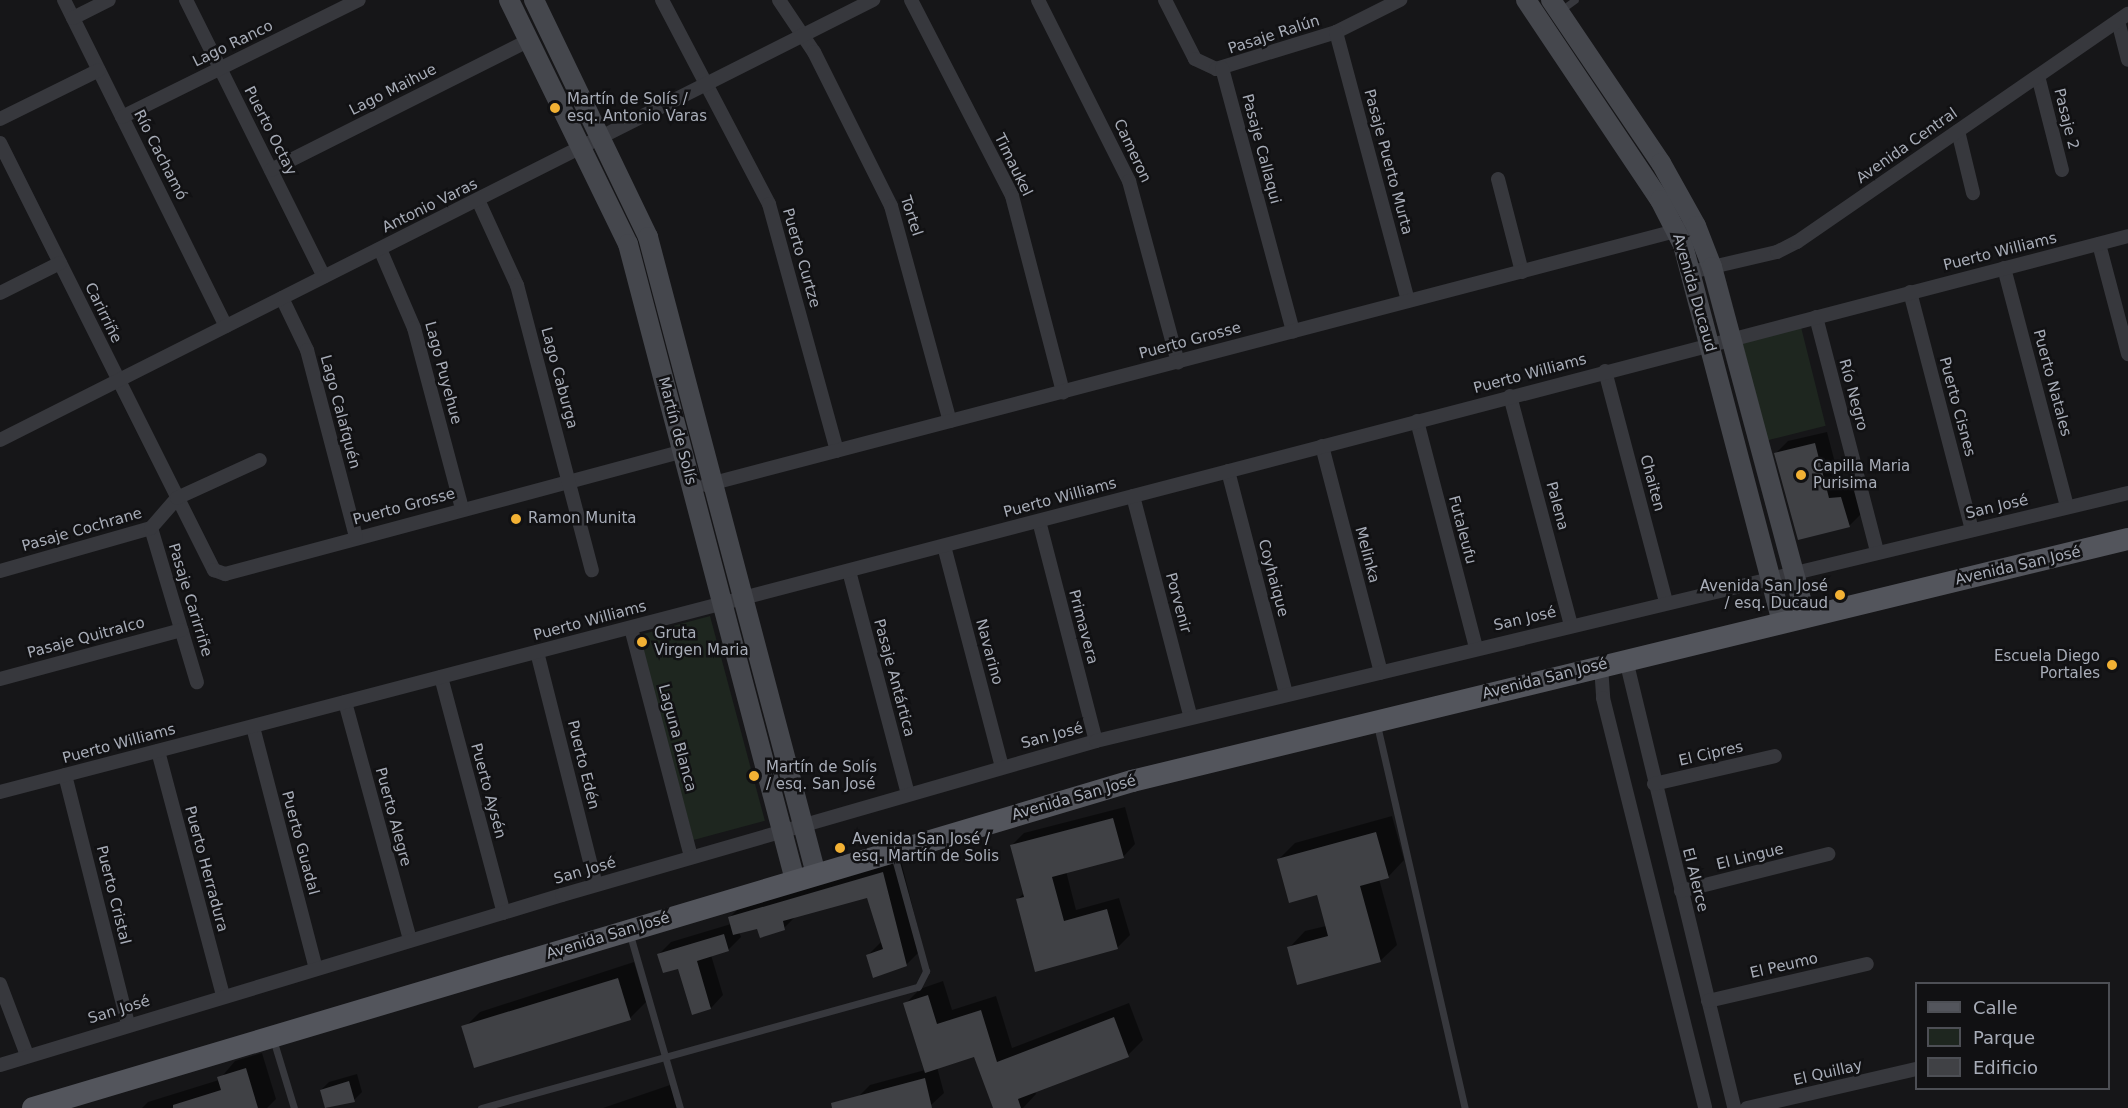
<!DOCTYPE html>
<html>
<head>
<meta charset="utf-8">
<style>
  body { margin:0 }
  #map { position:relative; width:2128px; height:1108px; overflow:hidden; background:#161618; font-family:"DejaVu Sans",sans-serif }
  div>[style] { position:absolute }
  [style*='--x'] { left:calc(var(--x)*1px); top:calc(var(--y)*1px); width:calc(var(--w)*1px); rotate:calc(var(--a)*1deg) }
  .green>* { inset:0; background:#1e261f; transform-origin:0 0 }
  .shadow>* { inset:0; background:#0007 }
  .building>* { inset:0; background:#404145; transform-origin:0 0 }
  .lane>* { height:7px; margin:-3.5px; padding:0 3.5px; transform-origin:3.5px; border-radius:3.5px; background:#37383d }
  .street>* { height:14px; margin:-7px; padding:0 7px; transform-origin:7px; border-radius:7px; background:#37383d }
  .secondary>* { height:20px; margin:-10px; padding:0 10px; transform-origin:10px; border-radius:10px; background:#45474d }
  .primary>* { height:22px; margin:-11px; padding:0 11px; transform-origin:11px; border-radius:11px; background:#53555c }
  .dots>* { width:16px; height:16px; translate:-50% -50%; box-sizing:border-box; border:3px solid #111113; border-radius:50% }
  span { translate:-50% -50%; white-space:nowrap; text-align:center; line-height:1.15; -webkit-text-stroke:5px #111113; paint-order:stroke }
  .street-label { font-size:15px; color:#a8adb8 }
  .poi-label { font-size:15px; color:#a8adb8 }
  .left { translate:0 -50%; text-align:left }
  .right { translate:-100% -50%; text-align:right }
  .legend { position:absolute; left:1915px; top:982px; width:195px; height:108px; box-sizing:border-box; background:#111113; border:2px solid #4d4f55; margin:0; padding:8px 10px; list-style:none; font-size:18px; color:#a8adb8 }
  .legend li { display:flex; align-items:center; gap:12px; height:30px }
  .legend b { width:30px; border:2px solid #4d4f55 }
</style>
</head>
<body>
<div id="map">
  <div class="green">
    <div style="left:1800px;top:323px;width:106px;height:61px;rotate:76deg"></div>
    <div style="left:710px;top:616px;width:212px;height:74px;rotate:75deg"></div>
  </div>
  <div class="shadow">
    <div style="clip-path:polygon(1827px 432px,1841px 486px,1853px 485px,1862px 513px,1849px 526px,1776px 453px,1788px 441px)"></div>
    <div style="clip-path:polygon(1125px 807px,1135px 844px,1123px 857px,1066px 871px,1076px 910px,1119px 898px,1130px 935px,1118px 947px,1036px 970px,1018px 899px,1024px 893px,1012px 845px,1024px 833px)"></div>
    <div style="clip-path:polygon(1392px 816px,1404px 860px,1388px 877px,1379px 879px,1397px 945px,1380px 961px,1289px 948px,1305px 931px,1326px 926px,1318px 894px,1279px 859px,1295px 843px)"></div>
    <div style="clip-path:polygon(900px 857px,923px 948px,906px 965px,868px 955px,882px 941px,868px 897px,797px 915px,784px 928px,758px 927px,739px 932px,741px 937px,728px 950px,711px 955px,723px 995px,711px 1008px,679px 967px,659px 954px,671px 942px,731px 924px,730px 917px,746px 901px)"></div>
    <div style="clip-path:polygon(634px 962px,646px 1002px,630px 1018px,464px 1028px,480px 1012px)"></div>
    <div style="clip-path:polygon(943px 981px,952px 1010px,996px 996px,1012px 1048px,1129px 1003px,1143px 1040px,1128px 1055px,1035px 1091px,1036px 1094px,1023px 1108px,995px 1108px,975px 1055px,937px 1067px,944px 1093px,931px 1105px,861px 1108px,858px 1097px,870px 1085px,925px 1070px,905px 1004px,920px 989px)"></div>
    <div style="clip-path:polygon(262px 1053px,276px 1099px,267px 1108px,142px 1108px,148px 1102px,219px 1080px,235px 1061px)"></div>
    <div style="clip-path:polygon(357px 1074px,362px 1092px,354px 1100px,326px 1108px,321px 1090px,329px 1082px)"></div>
    <div style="clip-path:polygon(670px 1085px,678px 1108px,603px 1108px)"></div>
  </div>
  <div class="building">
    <div style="clip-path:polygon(1815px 443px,1829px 498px,1841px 497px,1850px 527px,1798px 540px,1774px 453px)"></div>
    <div style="clip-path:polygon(1113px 818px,1124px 858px,1052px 877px,1064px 921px,1107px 909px,1118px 949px,1035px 972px,1016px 899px,1024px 897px,1010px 845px)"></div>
    <div style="clip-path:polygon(1376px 832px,1389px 878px,1360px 886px,1381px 962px,1297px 985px,1287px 947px,1328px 936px,1317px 895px,1289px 903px,1277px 859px)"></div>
    <div style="clip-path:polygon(883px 872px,907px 966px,873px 978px,866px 955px,883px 949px,867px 898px,783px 921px,785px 930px,760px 938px,757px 929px,733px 935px,728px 917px)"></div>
    <div style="clip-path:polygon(724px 934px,729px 951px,697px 961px,711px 1009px,692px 1015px,678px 969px,663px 973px,657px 954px)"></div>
    <div style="left:618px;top:978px;width:44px;height:164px;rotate:73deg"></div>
    <div style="clip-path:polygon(928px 995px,937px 1024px,981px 1010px,997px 1062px,1114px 1017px,1129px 1057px,1018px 1099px,1021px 1108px,993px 1108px,974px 1057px,925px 1073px,903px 1003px)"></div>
    <div style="clip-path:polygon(246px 1068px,258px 1108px,173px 1108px,173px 1105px,221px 1090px,217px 1077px)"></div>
    <div style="clip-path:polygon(925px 1078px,932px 1108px,832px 1108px,831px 1103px)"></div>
    <div style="clip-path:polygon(349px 1081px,355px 1102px,325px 1108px,320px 1090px)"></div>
  </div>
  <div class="lane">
    <div style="--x:1561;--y:10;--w:17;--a:-36"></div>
    <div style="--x:1377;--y:725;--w:393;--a:77.1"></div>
    <div style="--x:630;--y:935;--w:180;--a:73.9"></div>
    <div style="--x:273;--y:1039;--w:72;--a:73.1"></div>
    <div style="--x:481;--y:1108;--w:453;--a:-15.5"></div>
    <div style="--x:918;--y:987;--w:18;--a:-63"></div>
    <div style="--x:926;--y:971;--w:120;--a:-105.4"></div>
  </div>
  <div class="street">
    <div style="--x:64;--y:0;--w:364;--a:63.6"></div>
    <div style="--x:186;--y:0;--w:309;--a:63.5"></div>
    <div style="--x:662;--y:0;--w:230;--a:62.3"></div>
    <div style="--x:769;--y:204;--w:256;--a:74.6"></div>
    <div style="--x:779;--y:0;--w:63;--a:56.1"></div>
    <div style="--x:814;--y:52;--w:172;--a:63.4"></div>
    <div style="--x:891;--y:206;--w:223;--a:74.7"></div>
    <div style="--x:911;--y:0;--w:220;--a:62.7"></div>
    <div style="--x:1012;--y:196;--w:203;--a:75.4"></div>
    <div style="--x:1038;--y:0;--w:203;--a:63.3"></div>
    <div style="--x:1129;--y:181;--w:188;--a:74.9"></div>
    <div style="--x:1165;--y:0;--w:66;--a:63"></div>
    <div style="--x:1195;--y:59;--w:23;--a:25"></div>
    <div style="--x:1216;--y:69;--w:126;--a:-17.1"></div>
    <div style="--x:1336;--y:32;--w:72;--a:-26.6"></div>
    <div style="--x:73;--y:18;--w:40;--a:-26.6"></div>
    <div style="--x:2118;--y:21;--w:40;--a:75.6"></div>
    <div style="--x:1336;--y:32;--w:278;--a:75"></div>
    <div style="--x:1222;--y:68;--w:273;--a:74.9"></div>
    <div style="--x:2038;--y:76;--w:97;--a:75.7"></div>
    <div style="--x:122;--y:117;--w:264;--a:-26.3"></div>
    <div style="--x:0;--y:119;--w:110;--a:-26.3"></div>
    <div style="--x:1958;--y:131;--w:64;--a:76.4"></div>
    <div style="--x:0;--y:143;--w:478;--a:63.4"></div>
    <div style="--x:214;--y:570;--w:12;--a:20"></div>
    <div style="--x:225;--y:574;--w:474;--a:-15"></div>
    <div style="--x:271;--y:170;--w:290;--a:-26.7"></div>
    <div style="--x:1498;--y:179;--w:96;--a:75.5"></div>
    <div style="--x:478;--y:200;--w:94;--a:65.4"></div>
    <div style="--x:517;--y:285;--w:295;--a:75.3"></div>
    <div style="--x:2099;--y:244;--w:114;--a:75.2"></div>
    <div style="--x:380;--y:249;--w:86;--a:66.7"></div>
    <div style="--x:414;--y:328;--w:187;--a:75.1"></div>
    <div style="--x:2004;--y:268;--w:247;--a:75.2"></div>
    <div style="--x:1691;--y:272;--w:88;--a:-13.1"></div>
    <div style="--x:1777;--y:252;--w:22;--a:-27"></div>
    <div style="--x:1797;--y:242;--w:402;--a:-34.6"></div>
    <div style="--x:1910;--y:292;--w:246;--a:75.4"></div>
    <div style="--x:0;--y:293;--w:67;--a:-26.6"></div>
    <div style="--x:282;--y:298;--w:58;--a:64.3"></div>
    <div style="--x:307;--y:350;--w:193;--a:75.3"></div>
    <div style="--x:1816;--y:317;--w:243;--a:75.4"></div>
    <div style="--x:1605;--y:371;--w:239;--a:75.2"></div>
    <div style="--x:1510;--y:396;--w:237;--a:75.1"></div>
    <div style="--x:1417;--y:421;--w:235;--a:75.4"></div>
    <div style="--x:0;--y:440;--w:978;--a:-26.75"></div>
    <div style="--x:1322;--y:446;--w:234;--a:75.4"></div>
    <div style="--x:1228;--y:471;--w:230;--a:75.4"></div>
    <div style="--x:706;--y:485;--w:1010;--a:-14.68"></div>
    <div style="--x:1133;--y:496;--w:229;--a:75.4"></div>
    <div style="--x:1039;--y:521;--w:227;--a:75.5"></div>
    <div style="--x:151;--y:528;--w:161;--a:73.4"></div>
    <div style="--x:944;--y:546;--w:228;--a:75.3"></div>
    <div style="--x:0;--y:571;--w:157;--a:-15.9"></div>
    <div style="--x:151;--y:528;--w:40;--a:-49"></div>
    <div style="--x:177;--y:498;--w:91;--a:-24.6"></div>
    <div style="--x:849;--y:571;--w:231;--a:75.2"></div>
    <div style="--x:631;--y:628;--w:237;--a:75.3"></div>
    <div style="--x:537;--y:652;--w:240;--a:75.8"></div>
    <div style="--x:1626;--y:660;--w:461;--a:76.4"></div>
    <div style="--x:1601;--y:666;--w:32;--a:86"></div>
    <div style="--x:1603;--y:698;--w:422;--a:76"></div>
    <div style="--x:441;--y:677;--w:244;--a:75.1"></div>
    <div style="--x:0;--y:679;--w:188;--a:-15.1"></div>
    <div style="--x:345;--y:702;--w:247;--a:74.7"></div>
    <div style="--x:253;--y:727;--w:249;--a:75.4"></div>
    <div style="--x:158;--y:751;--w:253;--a:75.1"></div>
    <div style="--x:65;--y:775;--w:257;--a:75.8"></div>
    <div style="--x:1654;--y:784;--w:124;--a:-13"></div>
    <div style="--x:0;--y:792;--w:2199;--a:-14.64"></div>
    <div style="--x:1681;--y:891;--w:152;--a:-14.1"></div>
    <div style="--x:0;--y:984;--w:76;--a:69.2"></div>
    <div style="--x:1708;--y:1001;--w:163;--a:-13.1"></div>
    <div style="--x:0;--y:1065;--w:587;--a:-16.83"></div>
    <div style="--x:562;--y:895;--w:556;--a:-16.09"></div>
    <div style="--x:1096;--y:741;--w:1061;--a:-13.51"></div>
    <div style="--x:1747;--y:1108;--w:173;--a:-13"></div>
  </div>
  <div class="secondary">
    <div style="--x:509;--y:0;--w:271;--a:64"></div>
    <div style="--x:628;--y:244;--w:658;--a:75.29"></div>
    <div style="--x:534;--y:0;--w:263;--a:64.3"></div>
    <div style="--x:648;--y:237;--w:659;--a:75.23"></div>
    <div style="--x:1526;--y:0;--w:241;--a:56.2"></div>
    <div style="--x:1660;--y:200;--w:51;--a:62.9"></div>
    <div style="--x:1683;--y:245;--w:390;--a:75.3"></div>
    <div style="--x:1551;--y:0;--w:197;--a:56"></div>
    <div style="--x:1661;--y:163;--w:72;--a:60.9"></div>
    <div style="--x:1696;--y:226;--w:44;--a:68.7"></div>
    <div style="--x:1712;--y:267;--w:362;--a:75"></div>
  </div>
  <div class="primary">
    <div style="--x:33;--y:1108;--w:1147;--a:-16.57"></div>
    <div style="--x:1132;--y:781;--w:1025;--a:-13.66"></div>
  </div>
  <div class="dots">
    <div style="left:555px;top:108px;background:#f2b134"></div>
    <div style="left:1801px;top:475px;background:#f2b134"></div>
    <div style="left:516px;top:519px;background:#f2b134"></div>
    <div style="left:1840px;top:595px;background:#f2b134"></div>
    <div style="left:642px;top:642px;background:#f2b134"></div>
    <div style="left:2112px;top:665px;background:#f2b134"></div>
    <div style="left:754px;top:776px;background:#f2b134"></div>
    <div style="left:840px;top:848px;background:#f2b134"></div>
  </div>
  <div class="street-label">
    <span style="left:1274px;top:35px;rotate:-18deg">Pasaje Ralún</span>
    <span style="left:233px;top:44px;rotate:-26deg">Lago Ranco</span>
    <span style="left:393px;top:90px;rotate:-27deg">Lago Maihue</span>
    <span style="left:2066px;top:119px;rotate:76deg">Pasaje 2</span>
    <span style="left:270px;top:131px;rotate:63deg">Puerto Octay</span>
    <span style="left:1907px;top:146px;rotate:-35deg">Avenida Central</span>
    <span style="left:1261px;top:149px;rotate:75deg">Pasaje Callaqui</span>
    <span style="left:1132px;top:151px;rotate:65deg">Cameron</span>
    <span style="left:160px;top:155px;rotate:63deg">Río Cachamó</span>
    <span style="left:1388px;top:162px;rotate:75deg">Pasaje Puerto Murta</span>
    <span style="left:1013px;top:165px;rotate:64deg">Timaukel</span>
    <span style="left:430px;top:206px;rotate:-26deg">Antonio Varas</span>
    <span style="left:911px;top:216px;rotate:72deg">Tortel</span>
    <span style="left:2000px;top:252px;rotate:-14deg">Puerto Williams</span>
    <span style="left:801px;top:258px;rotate:74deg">Puerto Curtze</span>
    <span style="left:1694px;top:293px;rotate:74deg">Avenida Ducaud</span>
    <span style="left:103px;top:313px;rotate:64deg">Carirriñe</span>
    <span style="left:1190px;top:341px;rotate:-15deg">Puerto Grosse</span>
    <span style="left:443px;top:373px;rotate:75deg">Lago Puyehue</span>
    <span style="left:1530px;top:374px;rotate:-15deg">Puerto Williams</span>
    <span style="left:559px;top:378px;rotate:75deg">Lago Caburga</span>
    <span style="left:2052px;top:383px;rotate:75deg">Puerto Natales</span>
    <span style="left:1853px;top:395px;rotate:75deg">Río Negro</span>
    <span style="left:1957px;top:407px;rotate:75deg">Puerto Cisnes</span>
    <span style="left:340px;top:412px;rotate:75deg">Lago Calafquén</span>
    <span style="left:677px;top:431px;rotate:75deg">Martín de Solís</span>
    <span style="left:1652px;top:483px;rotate:75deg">Chaiten</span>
    <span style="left:1060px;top:498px;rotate:-15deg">Puerto Williams</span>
    <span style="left:1557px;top:506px;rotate:75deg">Palena</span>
    <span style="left:404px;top:507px;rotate:-15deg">Puerto Grosse</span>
    <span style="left:1997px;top:507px;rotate:-13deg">San José</span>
    <span style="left:82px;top:530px;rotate:-16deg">Pasaje Cochrane</span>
    <span style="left:1462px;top:530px;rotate:75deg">Futaleufu</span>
    <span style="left:1367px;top:555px;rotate:75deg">Melinka</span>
    <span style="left:2018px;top:566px;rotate:-13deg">Avenida San José</span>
    <span style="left:1273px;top:578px;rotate:75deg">Coyhaique</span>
    <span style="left:190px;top:600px;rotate:73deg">Pasaje Carirriñe</span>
    <span style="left:1178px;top:603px;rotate:75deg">Porvenir</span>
    <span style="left:1525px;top:619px;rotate:-13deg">San José</span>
    <span style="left:590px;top:621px;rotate:-15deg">Puerto Williams</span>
    <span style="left:1083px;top:627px;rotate:75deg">Primavera</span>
    <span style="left:86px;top:638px;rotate:-15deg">Pasaje Quitralco</span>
    <span style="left:989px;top:652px;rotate:75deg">Navarino</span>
    <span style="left:894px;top:678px;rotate:75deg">Pasaje Antártica</span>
    <span style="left:1545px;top:679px;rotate:-14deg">Avenida San José</span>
    <span style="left:1052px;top:736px;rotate:-15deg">San José</span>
    <span style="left:677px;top:738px;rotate:75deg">Laguna Blanca</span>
    <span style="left:119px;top:744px;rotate:-15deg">Puerto Williams</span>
    <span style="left:1711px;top:754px;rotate:-13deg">El Cipres</span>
    <span style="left:583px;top:765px;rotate:76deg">Puerto Edén</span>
    <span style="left:488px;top:791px;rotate:75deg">Puerto Aysén</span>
    <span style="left:1074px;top:798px;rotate:-16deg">Avenida San José</span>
    <span style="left:393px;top:817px;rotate:75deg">Puerto Alegre</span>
    <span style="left:300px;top:843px;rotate:75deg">Puerto Guadal</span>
    <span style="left:1750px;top:857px;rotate:-14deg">El Lingue</span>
    <span style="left:206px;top:869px;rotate:75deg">Puerto Herradura</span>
    <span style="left:585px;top:871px;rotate:-16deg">San José</span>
    <span style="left:1695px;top:880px;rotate:76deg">El Alerce</span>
    <span style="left:113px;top:895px;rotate:76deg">Puerto Cristal</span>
    <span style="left:608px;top:936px;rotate:-17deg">Avenida San José</span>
    <span style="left:1784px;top:966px;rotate:-13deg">El Peumo</span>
    <span style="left:119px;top:1010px;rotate:-17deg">San José</span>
    <span style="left:1828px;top:1073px;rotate:-13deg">El Quillay</span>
  </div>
  <div class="poi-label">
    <span class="left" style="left:567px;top:108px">Martín de Solís /<br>esq. Antonio Varas</span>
    <span class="left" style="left:1813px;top:475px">Capilla Maria<br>Purisima</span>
    <span class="left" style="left:528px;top:519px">Ramon Munita</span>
    <span class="right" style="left:1828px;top:595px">Avenida San José<br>/ esq. Ducaud</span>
    <span class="left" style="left:654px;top:642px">Gruta<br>Virgen Maria</span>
    <span class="right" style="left:2100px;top:665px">Escuela Diego<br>Portales</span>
    <span class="left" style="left:766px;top:776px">Martín de Solís<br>/ esq. San José</span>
    <span class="left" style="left:852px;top:848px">Avenida San José /<br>esq. Martín de Solis</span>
  </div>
  <ul class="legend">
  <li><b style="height:8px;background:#53555c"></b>Calle</li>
  <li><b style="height:16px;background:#1e261f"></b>Parque</li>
  <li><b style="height:16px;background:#404145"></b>Edificio</li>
  </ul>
</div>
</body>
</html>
